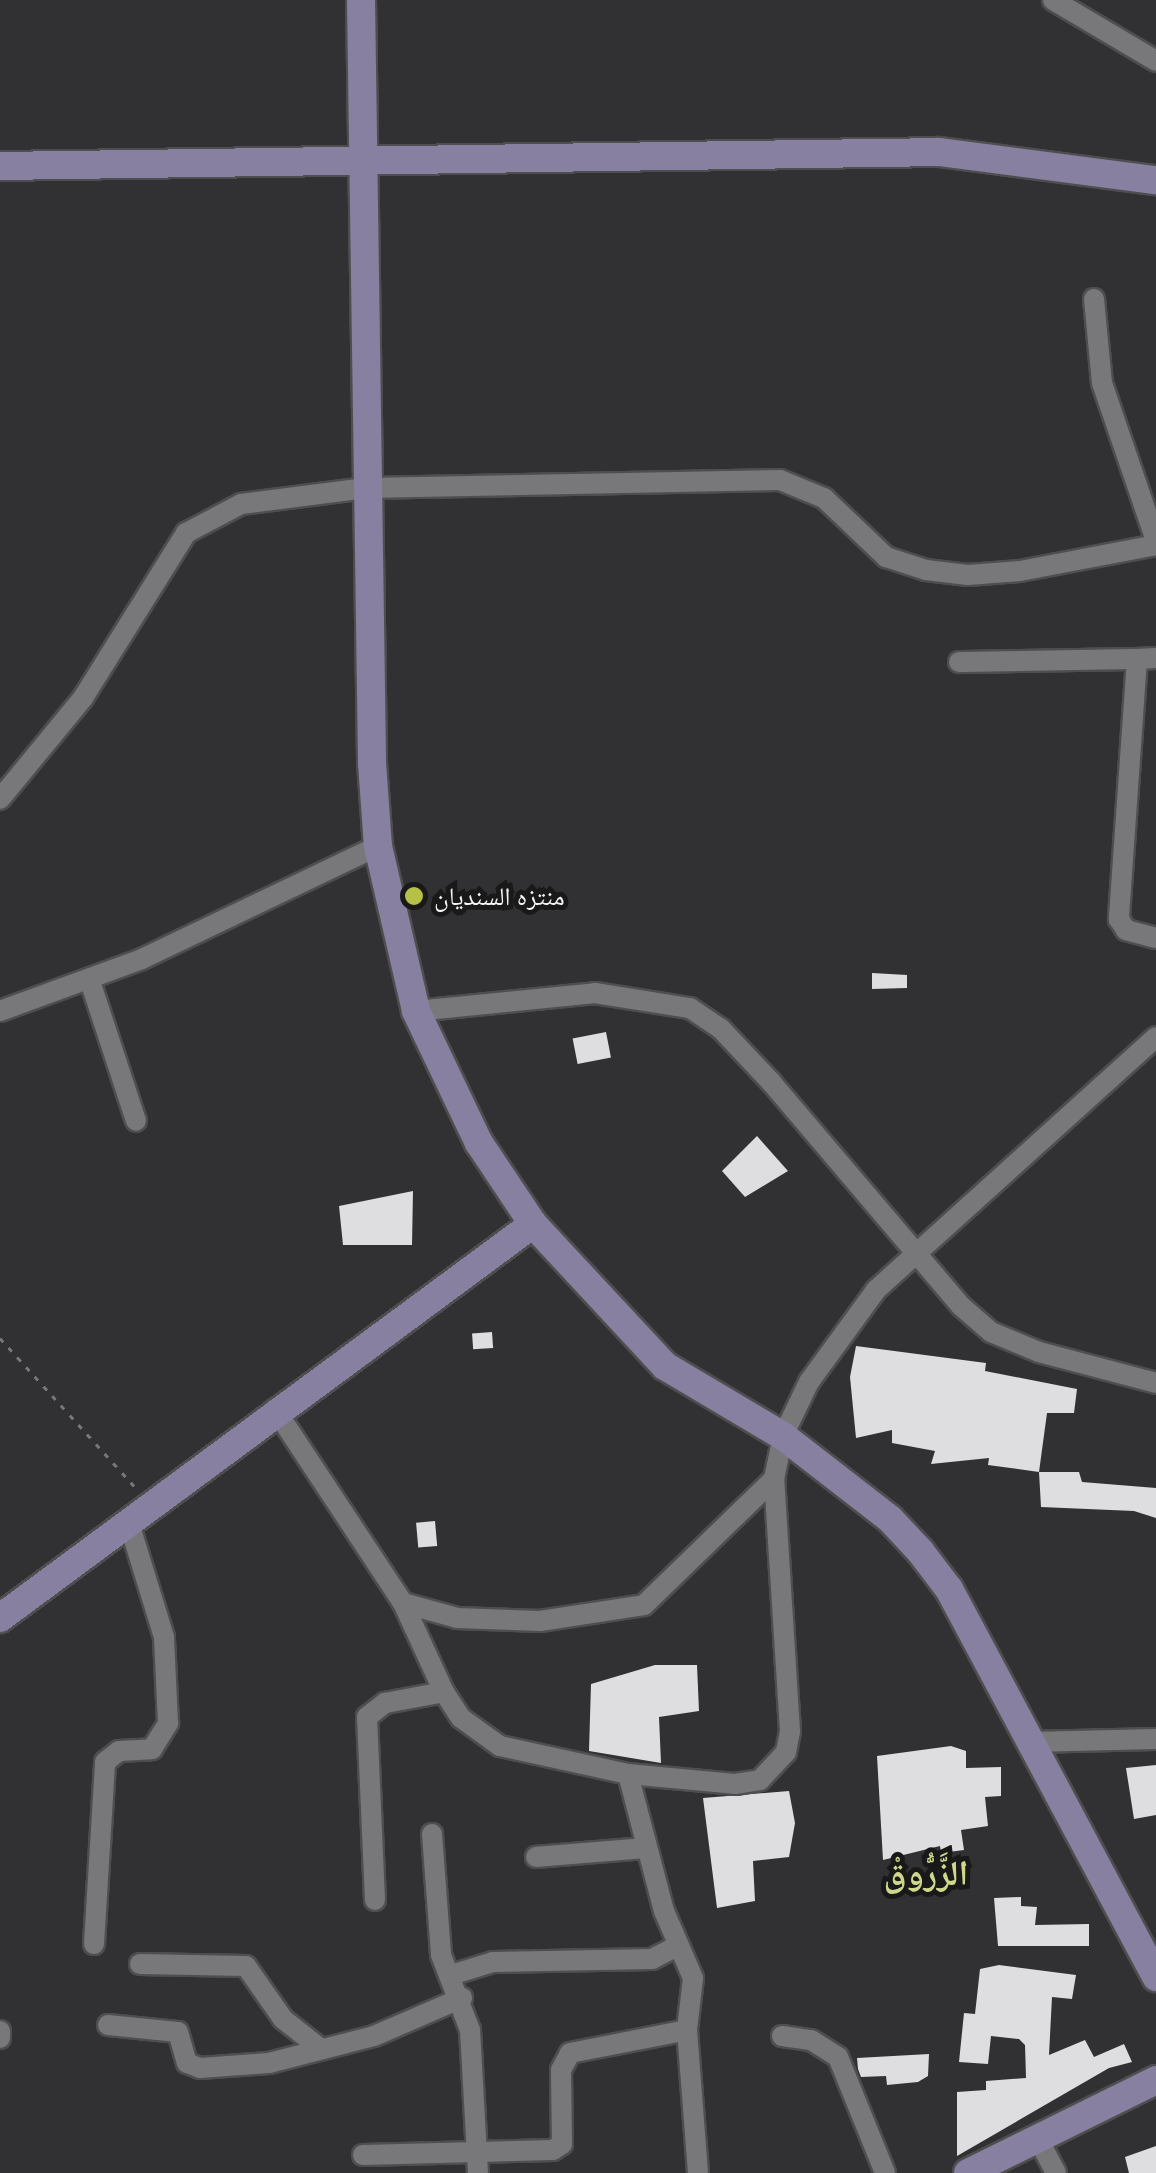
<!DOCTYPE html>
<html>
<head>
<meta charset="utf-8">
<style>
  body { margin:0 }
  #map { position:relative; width:1156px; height:2173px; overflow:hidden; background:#313133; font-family:Figtree,"Noto Naskh Arabic",sans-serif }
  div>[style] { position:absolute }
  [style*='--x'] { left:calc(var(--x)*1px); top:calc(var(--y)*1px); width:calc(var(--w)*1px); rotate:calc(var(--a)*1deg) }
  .building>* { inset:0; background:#dedee1; transform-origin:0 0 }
  .path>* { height:2.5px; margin-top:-1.25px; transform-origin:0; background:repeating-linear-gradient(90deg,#787779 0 5px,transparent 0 13px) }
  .roads { filter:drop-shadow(2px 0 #4e4e50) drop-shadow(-2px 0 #4e4e50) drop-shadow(0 2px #4e4e50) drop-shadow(0 -2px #4e4e50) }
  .street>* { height:20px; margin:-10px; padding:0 10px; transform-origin:10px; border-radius:10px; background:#78787a }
  .secondary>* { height:28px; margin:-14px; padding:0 14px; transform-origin:14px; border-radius:14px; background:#8880a0 }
  .dots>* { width:28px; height:28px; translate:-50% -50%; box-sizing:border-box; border:5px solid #19191a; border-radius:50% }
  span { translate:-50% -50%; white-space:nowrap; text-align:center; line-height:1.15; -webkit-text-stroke:10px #19191a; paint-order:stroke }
  .poi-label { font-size:25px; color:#f5f4f6 }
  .left { translate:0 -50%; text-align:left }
  .district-label { font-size:35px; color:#ced78a; font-weight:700 }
</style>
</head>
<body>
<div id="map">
  <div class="building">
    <div style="clip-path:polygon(872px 973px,907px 975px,907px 988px,872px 989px)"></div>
    <div style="left:606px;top:1032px;width:26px;height:34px;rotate:79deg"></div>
    <div style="clip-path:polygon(757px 1136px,788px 1171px,745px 1197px,722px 1171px)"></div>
    <div style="clip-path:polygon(413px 1191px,412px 1245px,343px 1245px,339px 1206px)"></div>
    <div style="left:492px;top:1332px;width:16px;height:20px;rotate:86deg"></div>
    <div style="clip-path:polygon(856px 1346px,986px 1363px,985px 1371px,1077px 1389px,1074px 1413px,1047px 1413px,1039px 1472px,988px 1465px,989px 1458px,931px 1464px,935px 1451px,892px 1443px,892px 1430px,856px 1438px,850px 1377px)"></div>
    <div style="clip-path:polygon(1039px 1472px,1079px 1472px,1082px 1482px,1156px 1488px,1156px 1518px,1134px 1511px,1041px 1507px)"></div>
    <div style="left:435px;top:1521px;width:25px;height:19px;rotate:85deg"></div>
    <div style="clip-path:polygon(655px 1665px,697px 1665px,699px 1711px,659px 1717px,661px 1763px,589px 1751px,591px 1684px)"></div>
    <div style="clip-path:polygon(951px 1746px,966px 1751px,966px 1768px,1001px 1767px,1001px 1796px,985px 1797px,988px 1826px,961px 1830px,964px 1850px,941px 1853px,940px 1846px,883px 1860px,877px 1756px)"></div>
    <div style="clip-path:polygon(1156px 1765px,1156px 1815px,1134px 1819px,1126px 1768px)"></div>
    <div style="clip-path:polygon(789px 1791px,795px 1823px,789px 1857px,753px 1861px,755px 1901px,717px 1908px,703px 1798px)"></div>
    <div style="clip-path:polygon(1021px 1897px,1021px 1906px,1037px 1907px,1035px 1925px,1089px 1924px,1089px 1946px,998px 1946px,994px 1898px)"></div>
    <div style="clip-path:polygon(999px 1965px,1076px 1975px,1072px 1999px,1052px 1997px,1049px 2055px,1085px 2040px,1094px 2057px,1124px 2044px,1132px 2062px,1109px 2068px,957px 2156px,957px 2092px,986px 2090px,986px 2081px,1026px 2078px,1025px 2045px,1019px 2039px,991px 2036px,988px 2064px,959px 2062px,964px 2013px,975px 2014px,980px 1969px)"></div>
    <div style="clip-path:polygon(929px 2054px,928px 2076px,918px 2082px,887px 2085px,886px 2076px,861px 2077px,858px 2069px,857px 2058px)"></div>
    <div style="clip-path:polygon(1156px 2146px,1156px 2173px,1129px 2173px,1125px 2157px)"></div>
  </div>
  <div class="path">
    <div style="--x:0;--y:1338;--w:204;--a:47.8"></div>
  </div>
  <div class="roads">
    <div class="street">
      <div style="--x:1053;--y:0;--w:120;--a:30.6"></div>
      <div style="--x:1094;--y:299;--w:84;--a:84.6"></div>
      <div style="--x:1102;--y:383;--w:167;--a:71.1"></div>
      <div style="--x:1156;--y:658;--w:19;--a:177"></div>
      <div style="--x:1137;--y:659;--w:261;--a:94"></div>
      <div style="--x:1119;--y:919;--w:13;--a:58"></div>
      <div style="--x:1126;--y:930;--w:31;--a:15"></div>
      <div style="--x:959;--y:662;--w:178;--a:-1"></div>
      <div style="--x:0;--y:799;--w:131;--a:-50.6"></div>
      <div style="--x:83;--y:698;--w:195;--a:-58"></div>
      <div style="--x:186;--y:533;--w:62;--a:-27.8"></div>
      <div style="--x:241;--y:504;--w:126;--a:-7.3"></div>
      <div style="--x:366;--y:488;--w:414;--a:-1.1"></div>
      <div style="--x:780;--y:480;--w:48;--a:22.2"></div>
      <div style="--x:824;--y:498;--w:86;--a:43.6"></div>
      <div style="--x:886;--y:557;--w:42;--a:18"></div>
      <div style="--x:926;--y:570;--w:42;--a:6.8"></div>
      <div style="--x:968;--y:575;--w:52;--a:-4.4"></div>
      <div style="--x:1020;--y:571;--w:138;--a:-10.8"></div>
      <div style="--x:90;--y:981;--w:147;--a:71.8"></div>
      <div style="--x:0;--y:1011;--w:151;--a:-20.1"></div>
      <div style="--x:142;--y:959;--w:262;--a:-25.6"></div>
      <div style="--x:416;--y:1011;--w:180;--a:-5.7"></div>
      <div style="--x:595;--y:993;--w:96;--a:9"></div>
      <div style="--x:690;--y:1008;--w:37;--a:34"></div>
      <div style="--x:721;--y:1029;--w:73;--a:46.7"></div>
      <div style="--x:771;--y:1082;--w:294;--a:49.7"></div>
      <div style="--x:961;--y:1306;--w:40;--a:41"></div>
      <div style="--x:991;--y:1332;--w:52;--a:22.6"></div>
      <div style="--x:1039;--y:1352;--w:121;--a:14.8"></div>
      <div style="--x:275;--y:1409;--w:232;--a:56.6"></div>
      <div style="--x:403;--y:1603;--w:56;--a:15.5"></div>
      <div style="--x:457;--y:1618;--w:83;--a:2.1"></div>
      <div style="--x:540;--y:1621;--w:105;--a:-8.7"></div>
      <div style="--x:644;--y:1605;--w:181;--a:-44.1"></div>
      <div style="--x:774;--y:1479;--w:44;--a:-78.2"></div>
      <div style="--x:783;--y:1436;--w:60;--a:-64.3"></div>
      <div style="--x:809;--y:1382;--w:114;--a:-53.9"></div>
      <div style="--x:876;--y:1290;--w:377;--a:-42.1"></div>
      <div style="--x:403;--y:1603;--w:98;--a:65.3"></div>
      <div style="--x:444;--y:1692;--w:31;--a:57"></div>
      <div style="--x:461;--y:1718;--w:48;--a:35.7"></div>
      <div style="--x:500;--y:1746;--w:131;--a:12.3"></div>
      <div style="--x:628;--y:1774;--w:107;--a:5.3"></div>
      <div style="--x:735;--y:1784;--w:25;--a:-9"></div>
      <div style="--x:760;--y:1780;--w:38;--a:-47"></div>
      <div style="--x:786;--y:1752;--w:21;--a:-79"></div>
      <div style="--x:790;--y:1731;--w:253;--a:-93.6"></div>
      <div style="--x:1030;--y:1742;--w:126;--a:-1.4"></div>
      <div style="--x:628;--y:1774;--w:142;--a:75.3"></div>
      <div style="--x:664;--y:1911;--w:73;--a:66.6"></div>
      <div style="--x:693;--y:1978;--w:52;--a:96.6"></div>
      <div style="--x:687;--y:2030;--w:143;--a:85.6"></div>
      <div style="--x:432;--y:1834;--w:121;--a:85.7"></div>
      <div style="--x:441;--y:1955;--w:80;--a:68.9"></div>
      <div style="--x:470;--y:2030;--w:143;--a:86.8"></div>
      <div style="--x:536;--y:1857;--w:109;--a:-4.7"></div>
      <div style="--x:375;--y:1900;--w:183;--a:-92.5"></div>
      <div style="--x:367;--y:1717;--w:23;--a:-38"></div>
      <div style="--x:385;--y:1703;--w:60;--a:-10.6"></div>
      <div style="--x:94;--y:1944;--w:182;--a:-86.5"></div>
      <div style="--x:105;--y:1762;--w:18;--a:-38"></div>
      <div style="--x:119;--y:1751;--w:33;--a:-3"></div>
      <div style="--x:152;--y:1749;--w:31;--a:-58"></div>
      <div style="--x:168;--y:1723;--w:86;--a:-92.7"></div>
      <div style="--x:164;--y:1637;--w:119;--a:-107.1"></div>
      <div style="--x:140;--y:1964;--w:106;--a:1.1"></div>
      <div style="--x:246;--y:1966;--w:65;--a:55.1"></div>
      <div style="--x:283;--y:2019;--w:48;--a:38.3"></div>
      <div style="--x:451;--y:1975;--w:44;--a:-17.2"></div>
      <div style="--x:493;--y:1962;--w:159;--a:-1.1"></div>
      <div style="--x:652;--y:1959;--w:30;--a:-27"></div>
      <div style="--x:108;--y:2025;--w:70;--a:5.7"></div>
      <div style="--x:178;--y:2032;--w:32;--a:74"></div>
      <div style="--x:187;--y:2063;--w:14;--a:21"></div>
      <div style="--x:200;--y:2068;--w:69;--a:-4.1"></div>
      <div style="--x:269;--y:2063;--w:108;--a:-14.4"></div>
      <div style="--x:374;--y:2036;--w:96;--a:-23.4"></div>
      <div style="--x:0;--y:2031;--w:7;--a:90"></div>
      <div style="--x:782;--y:2036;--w:29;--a:8"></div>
      <div style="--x:811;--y:2040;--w:32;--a:32"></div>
      <div style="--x:838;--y:2057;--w:125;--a:67.9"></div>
      <div style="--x:1038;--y:2139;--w:38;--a:62"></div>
      <div style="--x:363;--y:2155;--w:190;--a:-1.5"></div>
      <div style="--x:553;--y:2150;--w:11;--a:-34"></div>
      <div style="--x:562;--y:2144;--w:74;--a:-90.8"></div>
      <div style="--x:561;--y:2070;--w:19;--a:-62"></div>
      <div style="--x:570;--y:2053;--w:119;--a:-11.1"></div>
    </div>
    <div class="secondary">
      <div style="--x:361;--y:0;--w:763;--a:89.17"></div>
      <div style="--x:372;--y:763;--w:83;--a:85.9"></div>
      <div style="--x:378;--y:846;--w:169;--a:77"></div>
      <div style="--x:416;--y:1011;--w:146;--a:64.5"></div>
      <div style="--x:479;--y:1143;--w:97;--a:56.3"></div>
      <div style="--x:533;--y:1224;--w:194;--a:47.1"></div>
      <div style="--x:665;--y:1366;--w:137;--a:30.7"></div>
      <div style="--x:783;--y:1436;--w:135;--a:37.8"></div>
      <div style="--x:890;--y:1519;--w:44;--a:46.8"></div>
      <div style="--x:920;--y:1551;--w:48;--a:52.7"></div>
      <div style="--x:949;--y:1589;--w:440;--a:61.9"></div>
      <div style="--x:0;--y:166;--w:939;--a:-0.85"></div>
      <div style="--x:939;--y:152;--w:219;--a:7.4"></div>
      <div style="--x:0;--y:1618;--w:663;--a:-36.47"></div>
      <div style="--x:968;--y:2173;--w:210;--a:-26.3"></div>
    </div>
  </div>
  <div class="dots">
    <div style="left:414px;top:896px;background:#b6c148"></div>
  </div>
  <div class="poi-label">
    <span class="left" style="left:434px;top:896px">منتزه السنديان</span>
  </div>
  <div class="district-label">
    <span style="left:926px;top:1873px">الزَّرُّوقْ</span>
  </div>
</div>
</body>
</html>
